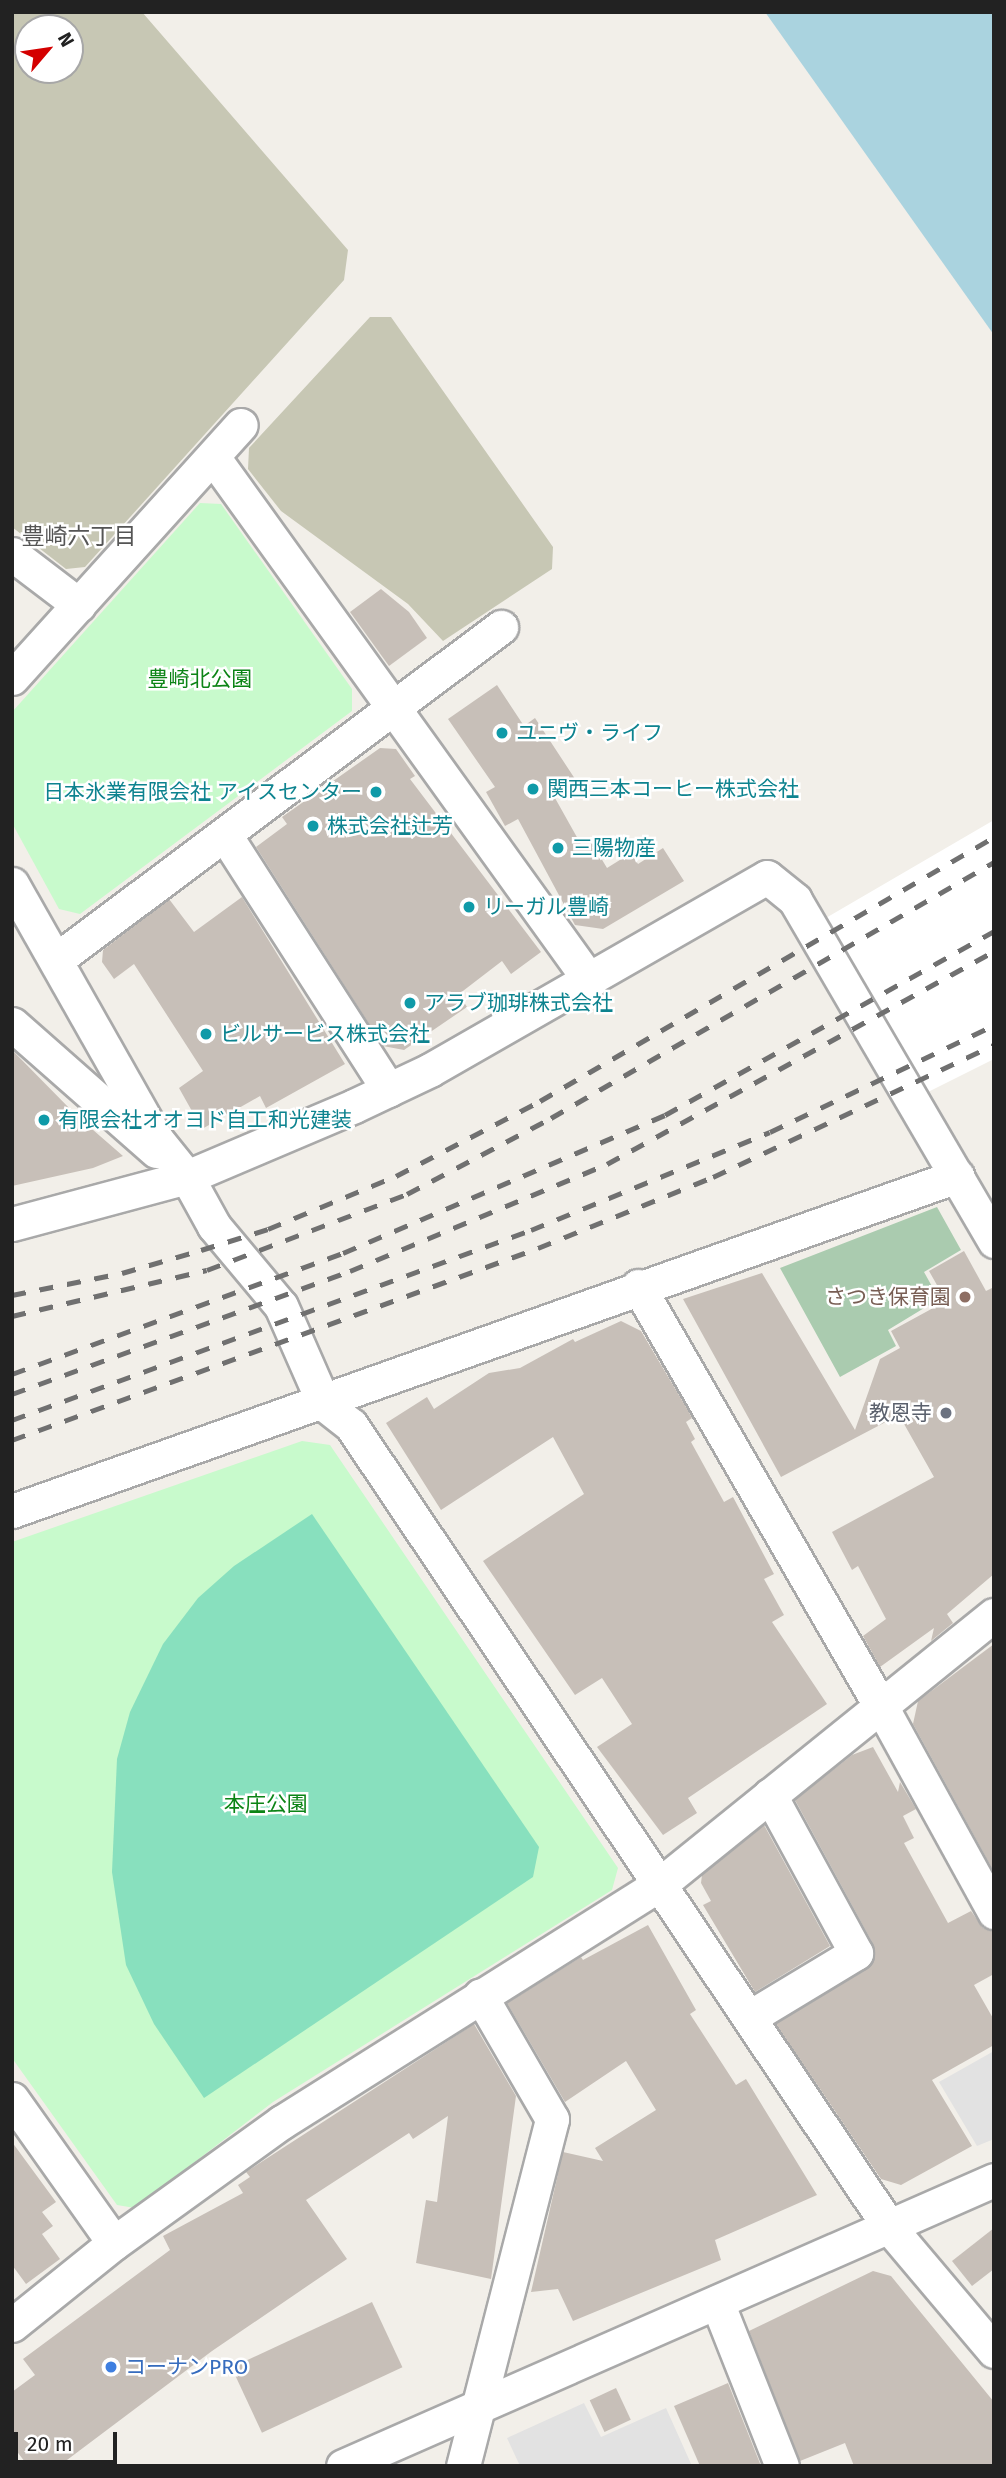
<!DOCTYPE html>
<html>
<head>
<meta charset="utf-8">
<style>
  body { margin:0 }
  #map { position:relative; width:1006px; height:2478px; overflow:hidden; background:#f2efe9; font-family:"Fira Sans","Noto Sans JP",sans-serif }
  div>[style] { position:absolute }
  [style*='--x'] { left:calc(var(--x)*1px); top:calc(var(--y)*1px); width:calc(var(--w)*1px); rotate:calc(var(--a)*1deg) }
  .construction>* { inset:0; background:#c7c7b4 }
  .cemetery>* { inset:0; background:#aacbaf }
  .park>* { inset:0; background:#c8facc }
  .pitch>* { inset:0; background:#88e0be }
  .parking>* { inset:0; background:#e2e2e2 }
  .water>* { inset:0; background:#aad3df }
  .pier>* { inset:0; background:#fff }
  .building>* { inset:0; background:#c7bfb8; transform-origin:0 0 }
  .roads { filter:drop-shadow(2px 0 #a9a9a9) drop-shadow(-2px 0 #a9a9a9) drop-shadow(0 2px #a9a9a9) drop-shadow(0 -2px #a9a9a9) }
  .minor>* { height:33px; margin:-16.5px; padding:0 16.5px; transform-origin:16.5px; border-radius:16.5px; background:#fff }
  .rail>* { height:5px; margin-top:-2.5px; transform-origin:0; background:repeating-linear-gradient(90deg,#707070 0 14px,transparent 0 28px) }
  .dots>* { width:19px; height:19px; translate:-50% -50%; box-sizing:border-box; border:4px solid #fff; border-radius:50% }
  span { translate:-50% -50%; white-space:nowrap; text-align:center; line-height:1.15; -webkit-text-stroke:5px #fff; paint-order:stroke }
  .park-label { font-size:21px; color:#0c8416 }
  .culture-label { font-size:21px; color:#0d838f }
  .left { translate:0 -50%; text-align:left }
  .right { translate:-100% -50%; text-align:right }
  .education-label { font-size:21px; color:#785e54 }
  .worship-label { font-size:21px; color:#5b616d }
  .shop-label { font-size:21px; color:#366cbe }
  .neighbourhood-label { font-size:23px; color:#555 }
  .frame { position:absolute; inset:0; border:14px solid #222; pointer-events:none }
  .north { position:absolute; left:14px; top:14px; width:70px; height:70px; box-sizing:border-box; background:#fff; border:2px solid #a7a7a7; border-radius:50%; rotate:61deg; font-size:19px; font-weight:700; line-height:28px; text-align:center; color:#222 }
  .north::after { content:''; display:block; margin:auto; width:24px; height:32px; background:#d40000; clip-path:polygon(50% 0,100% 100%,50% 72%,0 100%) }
  .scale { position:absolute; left:14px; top:2432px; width:103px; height:32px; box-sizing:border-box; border:4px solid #222; border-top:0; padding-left:9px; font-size:21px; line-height:24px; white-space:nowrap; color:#222; -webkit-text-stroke:5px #fff; paint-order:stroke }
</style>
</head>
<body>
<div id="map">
  <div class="construction">
    <div style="clip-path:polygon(evenodd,12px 12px,142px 12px,348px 250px,344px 280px,85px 567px,66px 569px,12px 527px,12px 12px,28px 28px,70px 28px,70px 70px,28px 70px,28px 28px)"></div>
    <div style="clip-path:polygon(370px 317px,391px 317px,553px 547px,552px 569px,443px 641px,408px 604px,281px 511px,248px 469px,249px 448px)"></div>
  </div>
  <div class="cemetery">
    <div style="clip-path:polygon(937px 1207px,961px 1250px,924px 1272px,939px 1299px,888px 1330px,896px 1346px,840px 1377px,780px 1268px)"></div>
  </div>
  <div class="park">
    <div style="clip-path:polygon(200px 503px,221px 504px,352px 689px,352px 711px,80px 914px,59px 909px,12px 823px,12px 712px)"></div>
    <div style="clip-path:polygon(302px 1441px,330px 1445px,618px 1868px,612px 1890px,273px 2102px,135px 2208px,117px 2205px,12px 2058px,12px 1542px)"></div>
  </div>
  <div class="pitch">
    <div style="clip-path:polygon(312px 1514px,539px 1847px,533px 1877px,204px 2098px,154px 2024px,126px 1965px,112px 1872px,117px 1759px,130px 1712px,163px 1644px,198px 1598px,234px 1566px)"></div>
  </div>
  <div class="parking">
    <div style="clip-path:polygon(994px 2051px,994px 2139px,977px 2146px,939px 2082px)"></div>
    <div style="clip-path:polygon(584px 2403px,601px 2437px,666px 2408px,692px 2466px,520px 2466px,507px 2438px)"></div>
  </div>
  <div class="water">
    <div style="clip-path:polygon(765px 12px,994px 12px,994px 335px)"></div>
  </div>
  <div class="pier">
    <div style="clip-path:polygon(994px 820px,994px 1059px,904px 1104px,807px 929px)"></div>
  </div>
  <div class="building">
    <div style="clip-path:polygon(381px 589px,409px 612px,427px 638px,389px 666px,350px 612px)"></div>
    <div style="clip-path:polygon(497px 685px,524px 726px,535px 718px,579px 785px,555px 798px,583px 848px,592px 843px,607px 868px,631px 853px,638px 864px,663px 848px,684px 881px,603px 929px,575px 925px,518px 819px,505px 826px,486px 792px,495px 787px,448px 719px)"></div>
    <div style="clip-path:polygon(380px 748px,396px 749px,415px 776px,410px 779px,541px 952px,511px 974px,502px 961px,459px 994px,467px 1007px,404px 1050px,383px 1046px,256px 847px,287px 824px,282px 817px)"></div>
    <div style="clip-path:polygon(242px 897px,345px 1064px,266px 1108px,260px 1096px,202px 1129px,179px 1088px,203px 1071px,134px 964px,114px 979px,102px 962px,103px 950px,169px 899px,194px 932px)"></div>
    <div style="clip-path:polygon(12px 1050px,77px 1116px,123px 1156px,93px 1168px,12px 1186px)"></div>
    <div style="clip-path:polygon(964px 1251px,986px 1291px,994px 1287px,994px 1574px,947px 1614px,953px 1623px,931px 1641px,934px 1628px,880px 1667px,863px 1636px,886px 1619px,858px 1566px,852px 1570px,832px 1532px,934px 1477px,899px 1415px,781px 1477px,683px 1299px,762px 1273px,855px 1430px,880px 1359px,900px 1348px,891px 1331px,946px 1301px,929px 1271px)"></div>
    <div style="clip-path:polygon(621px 1321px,641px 1331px,689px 1412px,692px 1418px,686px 1422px,695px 1439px,691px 1442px,724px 1502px,733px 1497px,774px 1574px,764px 1579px,784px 1615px,772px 1622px,827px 1704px,688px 1798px,697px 1813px,663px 1835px,597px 1747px,632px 1724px,602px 1678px,575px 1695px,483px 1561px,584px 1494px,553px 1437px,441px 1510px,386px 1423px,427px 1397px,434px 1409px,489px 1373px,520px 1368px,573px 1339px,575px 1342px)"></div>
    <div style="clip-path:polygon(994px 1644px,994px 1872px,913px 1724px,918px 1701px)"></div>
    <div style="clip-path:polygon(873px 1747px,898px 1792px,900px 1782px,916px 1809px,903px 1816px,914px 1838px,904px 1843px,948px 1923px,971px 1911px,983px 1928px,994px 1931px,994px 1974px,974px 1985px,994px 2020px,994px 2045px,932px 2080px,972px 2146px,901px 2185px,881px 2179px,776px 2024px,873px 1962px,873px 1944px,795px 1800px,852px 1755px)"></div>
    <div style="clip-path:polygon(764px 1825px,830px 1946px,755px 1992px,703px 1905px,711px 1901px,701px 1883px,702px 1875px)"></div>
    <div style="clip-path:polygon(648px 1925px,696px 2010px,690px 2014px,736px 2085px,746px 2079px,817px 2195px,715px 2240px,721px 2260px,573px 2321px,558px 2289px,531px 2292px,563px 2152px,603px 2161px,595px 2148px,656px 2110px,626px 2061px,565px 2102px,507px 2003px,581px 1957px,583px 1960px)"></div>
    <div style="clip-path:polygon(474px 2024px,516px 2096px,491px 2279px,416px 2263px,426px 2200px,437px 2202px,448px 2116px,413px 2139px,409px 2133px,306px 2200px,347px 2259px,212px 2351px,59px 2466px,28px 2466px,12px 2445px,12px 2392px,35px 2375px,23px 2359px,170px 2250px,163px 2236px,243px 2193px,238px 2185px,250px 2177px,246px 2172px)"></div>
    <div style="clip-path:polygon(12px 2142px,56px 2202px,42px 2212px,53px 2226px,42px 2234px,60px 2259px,26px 2284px,12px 2265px)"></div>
    <div style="clip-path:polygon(994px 2228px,994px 2269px,972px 2286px,952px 2261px)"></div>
    <div style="clip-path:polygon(873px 2271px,891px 2276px,994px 2402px,994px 2466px,854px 2466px,845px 2443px,800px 2461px,749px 2331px)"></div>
    <div style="left:372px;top:2302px;width:72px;height:155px;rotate:65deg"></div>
    <div style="clip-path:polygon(728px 2383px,761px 2466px,700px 2466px,674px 2406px)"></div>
    <div style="left:616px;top:2388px;width:35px;height:29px;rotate:65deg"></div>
  </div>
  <div class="roads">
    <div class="minor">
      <div style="--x:213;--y:457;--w:646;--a:54.27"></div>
      <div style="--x:12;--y:554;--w:84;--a:37.3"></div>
      <div style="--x:12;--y:678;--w:341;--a:-47.9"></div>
      <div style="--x:225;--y:835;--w:303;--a:57.3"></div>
      <div style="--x:12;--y:884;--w:294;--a:60.5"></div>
      <div style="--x:157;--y:1140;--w:48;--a:51"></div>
      <div style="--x:187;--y:1177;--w:56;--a:61.1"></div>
      <div style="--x:214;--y:1226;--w:104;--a:50.1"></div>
      <div style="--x:281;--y:1306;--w:107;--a:66.3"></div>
      <div style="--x:324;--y:1404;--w:34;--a:38"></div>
      <div style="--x:351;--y:1425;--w:967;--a:56.13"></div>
      <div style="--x:890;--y:2228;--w:161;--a:49.8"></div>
      <div style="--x:56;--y:960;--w:556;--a:-36.81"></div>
      <div style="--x:12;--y:1024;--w:192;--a:41.4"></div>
      <div style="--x:12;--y:1224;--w:181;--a:-15"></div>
      <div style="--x:187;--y:1177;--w:181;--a:-23"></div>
      <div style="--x:354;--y:1106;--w:84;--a:-25.3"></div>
      <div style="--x:430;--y:1070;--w:388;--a:-29.8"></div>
      <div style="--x:767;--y:877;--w:36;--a:39"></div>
      <div style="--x:795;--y:900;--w:395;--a:59.7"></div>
      <div style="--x:638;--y:1286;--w:487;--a:60"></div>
      <div style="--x:882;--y:1708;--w:233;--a:61.2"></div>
      <div style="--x:12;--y:1511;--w:1003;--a:-19.52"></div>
      <div style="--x:750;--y:2017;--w:124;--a:-31.1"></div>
      <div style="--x:856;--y:1953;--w:180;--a:-118.6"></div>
      <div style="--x:12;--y:2099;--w:176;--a:54.7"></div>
      <div style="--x:717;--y:2302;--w:176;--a:68.4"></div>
      <div style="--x:12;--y:2325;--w:131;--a:-38.8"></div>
      <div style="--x:114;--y:2243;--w:207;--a:-35.8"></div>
      <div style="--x:282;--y:2122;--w:445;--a:-32.2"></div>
      <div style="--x:659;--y:1885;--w:430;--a:-38.9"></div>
      <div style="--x:343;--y:2466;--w:711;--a:-23.72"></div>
      <div style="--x:463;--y:2466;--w:358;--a:-75.6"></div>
      <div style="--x:552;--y:2119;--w:143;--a:-120.1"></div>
    </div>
  </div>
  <div class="rail">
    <div style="--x:12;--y:1295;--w:112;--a:-11.3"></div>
    <div style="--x:122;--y:1273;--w:82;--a:-16.2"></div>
    <div style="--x:201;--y:1250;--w:70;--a:-17.4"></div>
    <div style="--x:268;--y:1229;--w:139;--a:-22.5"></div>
    <div style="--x:396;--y:1176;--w:162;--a:-27.5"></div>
    <div style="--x:540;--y:1101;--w:525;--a:-30.18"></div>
    <div style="--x:12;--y:1316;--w:200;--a:-13.3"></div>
    <div style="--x:207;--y:1270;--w:214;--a:-20.8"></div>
    <div style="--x:407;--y:1194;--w:163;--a:-27.8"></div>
    <div style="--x:551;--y:1118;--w:512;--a:-30.02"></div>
    <div style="--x:12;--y:1374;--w:352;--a:-20.1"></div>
    <div style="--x:343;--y:1253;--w:350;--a:-23.2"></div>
    <div style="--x:665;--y:1115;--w:377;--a:-29.2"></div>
    <div style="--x:12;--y:1394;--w:360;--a:-20"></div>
    <div style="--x:350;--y:1271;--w:278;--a:-22.6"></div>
    <div style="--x:607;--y:1164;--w:442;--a:-28.8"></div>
    <div style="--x:12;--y:1420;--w:553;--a:-20.11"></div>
    <div style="--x:531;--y:1230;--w:258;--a:-22.3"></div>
    <div style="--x:770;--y:1132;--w:248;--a:-25.5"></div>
    <div style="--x:12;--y:1440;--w:560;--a:-20.05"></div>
    <div style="--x:538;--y:1248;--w:189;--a:-22.1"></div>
    <div style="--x:713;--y:1177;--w:310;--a:-25.2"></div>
  </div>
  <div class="dots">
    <div style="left:502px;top:733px;background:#0f9aa8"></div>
    <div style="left:533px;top:789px;background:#0f9aa8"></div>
    <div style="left:376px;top:792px;background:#0f9aa8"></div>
    <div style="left:313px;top:826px;background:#0f9aa8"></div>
    <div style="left:558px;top:848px;background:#0f9aa8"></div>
    <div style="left:469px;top:907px;background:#0f9aa8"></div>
    <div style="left:410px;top:1003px;background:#0f9aa8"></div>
    <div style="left:206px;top:1034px;background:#0f9aa8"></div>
    <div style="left:44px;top:1120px;background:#0f9aa8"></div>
    <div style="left:965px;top:1297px;background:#8d6e63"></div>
    <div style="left:946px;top:1413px;background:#6b7280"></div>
    <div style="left:111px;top:2367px;background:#3f7fe0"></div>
  </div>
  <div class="park-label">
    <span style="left:200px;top:679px">豊崎北公園</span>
    <span style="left:266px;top:1804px">本庄公園</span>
  </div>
  <div class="culture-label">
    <span class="left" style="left:516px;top:733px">ユニヴ・ライフ</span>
    <span class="left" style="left:547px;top:789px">関西三本コーヒー株式会社</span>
    <span class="right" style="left:362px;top:792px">日本氷業有限会社 アイスセンター</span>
    <span class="left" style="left:327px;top:826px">株式会社辻芳</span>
    <span class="left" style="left:572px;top:848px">三陽物産</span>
    <span class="left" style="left:483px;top:907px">リーガル豊崎</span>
    <span class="left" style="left:424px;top:1003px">アラブ珈琲株式会社</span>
    <span class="left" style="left:220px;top:1034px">ビルサービス株式会社</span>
    <span class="left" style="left:58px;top:1120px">有限会社オオヨド自工和光建装</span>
  </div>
  <div class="education-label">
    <span class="right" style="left:951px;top:1297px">さつき保育園</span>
  </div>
  <div class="worship-label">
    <span class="right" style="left:932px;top:1413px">教恩寺</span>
  </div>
  <div class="shop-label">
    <span class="left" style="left:125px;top:2367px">コーナンPRO</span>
  </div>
  <div class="neighbourhood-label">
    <span style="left:79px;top:536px">豊崎六丁目</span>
  </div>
  <div class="frame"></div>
  <div class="north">N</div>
  <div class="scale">20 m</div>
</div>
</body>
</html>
